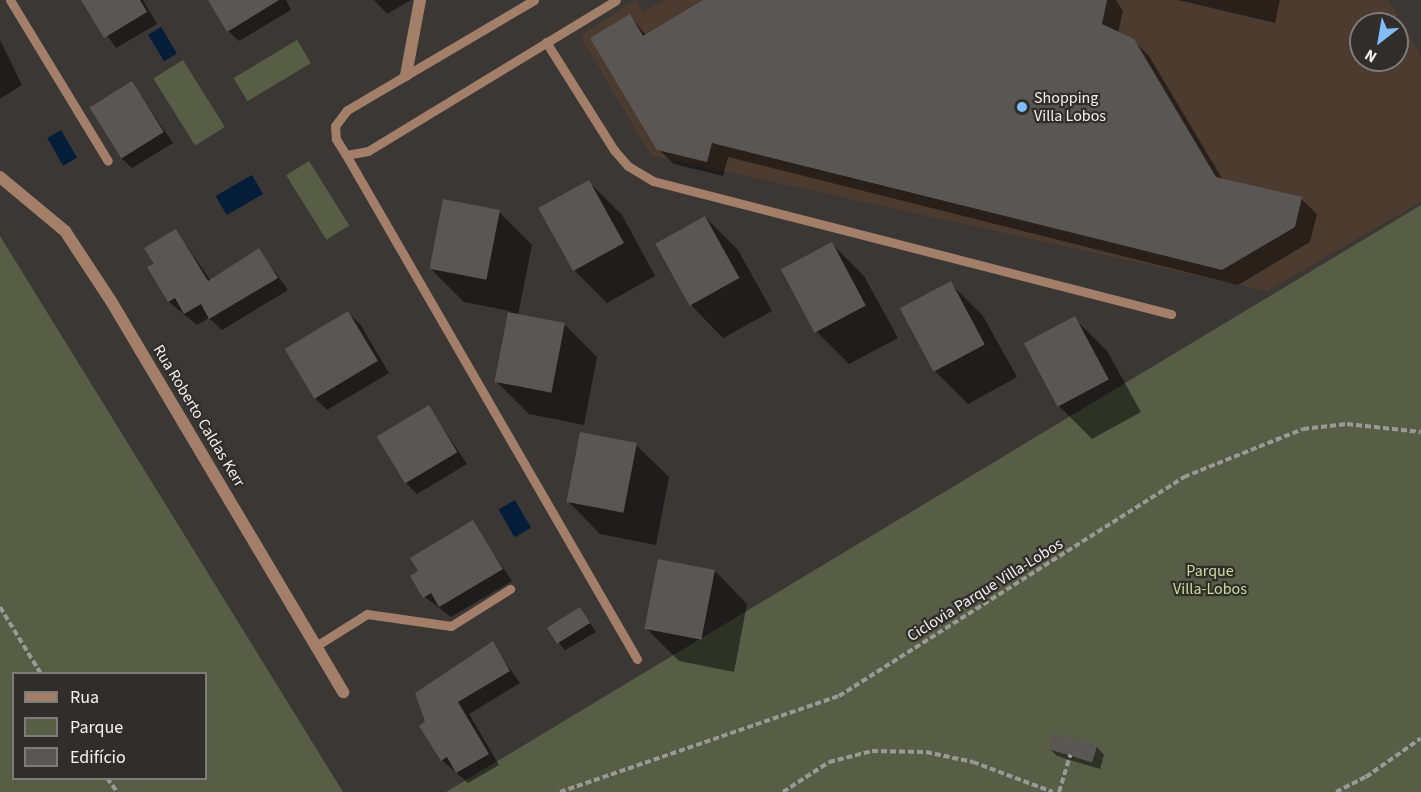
<!DOCTYPE html>
<html>
<head>
<meta charset="utf-8">
<style>
  body { margin:0 }
  #map { position:relative; width:1421px; height:792px; overflow:hidden; background:#3a3735; font-family:"Source Sans 3",sans-serif }
  div>[style] { position:absolute }
  [style*='--x'] { left:calc(var(--x)*1px); top:calc(var(--y)*1px); width:calc(var(--w)*1px); rotate:calc(var(--a)*1deg) }
  .commercial>* { inset:0; background:#4c3c30 }
  .green>* { inset:0; background:#575e45; transform-origin:0 0 }
  .water>* { inset:0; background:#041e39; transform-origin:0 0 }
  .shadow>* { inset:0; background:#0007 }
  .building>* { inset:0; background:#595654; transform-origin:0 0 }
  .path>* { height:4px; margin-top:-2px; transform-origin:0; background:repeating-linear-gradient(90deg,#9b9997 0 6px,transparent 0 9px) }
  .lane>* { height:9px; margin:-4.5px; padding:0 4.5px; transform-origin:4.5px; border-radius:4.5px; background:#a37f69 }
  .street>* { height:12px; margin:-6px; padding:0 6px; transform-origin:6px; border-radius:6px; background:#a37f69 }
  .dots>* { width:16px; height:16px; translate:-50% -50%; box-sizing:border-box; border:3px solid #302d2b; border-radius:50% }
  span { translate:-50% -50%; white-space:nowrap; text-align:center; line-height:1.15; -webkit-text-stroke:4.5px #302d2b; paint-order:stroke }
  .poi-label { font-size:16px; color:#f3f2f0 }
  .left { translate:0 -50%; text-align:left }
  .street-label { font-size:16px; color:#f3f2f0 }
  .park-label { font-size:16px; color:#cbde99 }
  .legend { position:absolute; left:12px; top:672px; width:195px; height:108px; box-sizing:border-box; background:#302d2b; border:2px solid #7e7c7a; margin:0; padding:8px 10px; list-style:none; font-size:18px; color:#f3f2f0 }
  .legend li { display:flex; align-items:center; gap:12px; height:30px }
  .legend b { width:30px; border:2px solid #7e7c7a }
  .north { position:absolute; left:1349px; top:12px; width:60px; height:60px; box-sizing:border-box; background:#302d2b; border:2px solid #7e7c7a; border-radius:50%; rotate:211deg; font-size:16px; font-weight:700; line-height:24px; text-align:center; color:#f3f2f0 }
  .north::after { content:''; display:block; margin:auto; width:21px; height:27px; background:#82bcfa; clip-path:polygon(50% 0,100% 100%,50% 72%,0 100%) }
</style>
</head>
<body>
<div id="map">
  <div class="commercial">
    <div style="clip-path:polygon(evenodd,636px 0,644px 12px,664px 0,1388px 0,1421px 55px,1421px 202px,1267px 291px,651px 155px,580px 36px,636px 0,1361px 24px,1397px 24px,1397px 60px,1361px 60px,1361px 24px)"></div>
  </div>
  <div class="green">
    <div style="left:297px;top:40px;width:27px;height:74px;rotate:59deg"></div>
    <div style="left:183px;top:60px;width:79px;height:35px;rotate:58deg"></div>
    <div style="left:309px;top:161px;width:76px;height:27px;rotate:58deg"></div>
    <div style="clip-path:polygon(1421px 205px,1421px 792px,446px 792px)"></div>
    <div style="clip-path:polygon(evenodd,0 236px,343px 792px,0 792px,0 236px,14px 674px,206px 674px,206px 778px,14px 778px,14px 674px)"></div>
  </div>
  <div class="water">
    <div style="left:161px;top:27px;width:31px;height:15px;rotate:59deg"></div>
    <div style="left:61px;top:130px;width:32px;height:16px;rotate:60deg"></div>
    <div style="left:252px;top:175px;width:22px;height:42px;rotate:60deg"></div>
    <div style="left:515px;top:500px;width:32px;height:19px;rotate:60deg"></div>
  </div>
  <div class="shadow">
    <div style="clip-path:polygon(83px 0,143px 0,157px 24px,116px 48px)"></div>
    <div style="clip-path:polygon(214px 0,286px 0,291px 10px,239px 41px,228px 31px)"></div>
    <div style="clip-path:polygon(374px 0,411px 0,387px 14px)"></div>
    <div style="clip-path:polygon(706px 0,1116px 0,1123px 11px,1118px 33px,1133px 40px,1149px 56px,1223px 180px,1301px 199px,1317px 214px,1310px 242px,1238px 285px,728px 157px,723px 176px,674px 164px,658px 149px,630px 16px,647px 36px)"></div>
    <div style="clip-path:polygon(1178px 0,1280px 0,1275px 23px)"></div>
    <div style="clip-path:polygon(0 40px,22px 85px,0 99px)"></div>
    <div style="clip-path:polygon(132px 83px,173px 143px,132px 168px,121px 158px)"></div>
    <div style="clip-path:polygon(589px 182px,622px 215px,655px 276px,607px 303px,574px 270px)"></div>
    <div style="clip-path:polygon(499px 212px,532px 245px,518px 315px,565px 325px,597px 357px,584px 425px,529px 414px,496px 381px,510px 311px,464px 302px,431px 269px)"></div>
    <div style="clip-path:polygon(705px 217px,738px 250px,772px 311px,723px 338px,691px 305px,657px 244px)"></div>
    <div style="clip-path:polygon(176px 231px,211px 281px,259px 250px,288px 290px,222px 330px,209px 318px,197px 325px,169px 302px,149px 268px,156px 265px)"></div>
    <div style="clip-path:polygon(831px 243px,864px 276px,898px 338px,849px 364px,816px 331px)"></div>
    <div style="clip-path:polygon(950px 283px,983px 316px,1017px 377px,968px 404px,935px 371px)"></div>
    <div style="clip-path:polygon(348px 313px,360px 324px,389px 373px,327px 410px,315px 398px)"></div>
    <div style="clip-path:polygon(1074px 318px,1107px 351px,1141px 412px,1092px 439px,1059px 406px)"></div>
    <div style="clip-path:polygon(429px 407px,467px 464px,417px 494px,406px 483px)"></div>
    <div style="clip-path:polygon(636px 445px,669px 477px,656px 545px,600px 534px,568px 501px)"></div>
    <div style="clip-path:polygon(473px 522px,512px 581px,451px 617px,425px 597px)"></div>
    <div style="clip-path:polygon(715px 571px,747px 604px,734px 672px,679px 661px,646px 628px)"></div>
    <div style="clip-path:polygon(580px 609px,596px 632px,565px 650px,558px 642px)"></div>
    <div style="clip-path:polygon(492px 643px,520px 683px,469px 714px,499px 765px,468px 783px,442px 760px,421px 726px)"></div>
    <div style="clip-path:polygon(1097px 747px,1104px 755px,1100px 769px,1057px 756px,1049px 748px)"></div>
  </div>
  <div class="building">
    <div style="clip-path:polygon(81px 0,140px 0,147px 12px,104px 38px)"></div>
    <div style="clip-path:polygon(208px 0,279px 0,227px 32px)"></div>
    <div style="clip-path:polygon(703px 0,1107px 0,1102px 24px,1134px 39px,1216px 177px,1302px 197px,1295px 227px,1222px 270px,712px 143px,707px 162px,657px 150px,590px 38px,630px 14px,643px 36px)"></div>
    <div style="left:132px;top:81px;width:60px;height:50px;rotate:58deg"></div>
    <div style="left:589px;top:180px;width:72px;height:58px;rotate:61deg"></div>
    <div style="left:443px;top:199px;width:58px;height:71px;rotate:11deg"></div>
    <div style="left:705px;top:216px;width:71px;height:57px;rotate:61deg"></div>
    <div style="clip-path:polygon(176px 229px,208px 281px,259px 248px,278px 278px,209px 319px,201px 304px,184px 314px,175px 298px,168px 302px,147px 267px,154px 264px,144px 248px)"></div>
    <div style="left:832px;top:242px;width:72px;height:58px;rotate:62deg"></div>
    <div style="left:951px;top:281px;width:72px;height:58px;rotate:62deg"></div>
    <div style="left:348px;top:311px;width:58px;height:74px;rotate:59deg"></div>
    <div style="left:508px;top:312px;width:58px;height:71px;rotate:11deg"></div>
    <div style="left:1075px;top:316px;width:72px;height:58px;rotate:62deg"></div>
    <div style="left:429px;top:405px;width:55px;height:61px;rotate:59deg"></div>
    <div style="left:580px;top:432px;width:58px;height:71px;rotate:11deg"></div>
    <div style="clip-path:polygon(473px 520px,503px 569px,439px 607px,431px 593px,423px 598px,410px 576px,418px 571px,410px 558px)"></div>
    <div style="left:658px;top:559px;width:58px;height:71px;rotate:11deg"></div>
    <div style="left:580px;top:607px;width:19px;height:39px;rotate:58deg"></div>
    <div style="clip-path:polygon(493px 641px,510px 671px,458px 702px,489px 754px,456px 773px,447px 757px,441px 761px,419px 726px,425px 721px,415px 693px)"></div>
    <div style="left:1054px;top:733px;width:45px;height:17px;rotate:17deg"></div>
  </div>
  <div class="path">
    <div style="--x:0;--y:607;--w:79;--a:58.5"></div>
    <div style="--x:107;--y:778;--w:17;--a:54"></div>
    <div style="--x:560;--y:792;--w:295;--a:-19"></div>
    <div style="--x:839;--y:696;--w:409;--a:-32.4"></div>
    <div style="--x:1184;--y:477;--w:128;--a:-22"></div>
    <div style="--x:1303;--y:429;--w:44;--a:-6.5"></div>
    <div style="--x:1347;--y:424;--w:74;--a:6.2"></div>
    <div style="--x:783;--y:792;--w:55;--a:-33.1"></div>
    <div style="--x:829;--y:762;--w:44;--a:-14.3"></div>
    <div style="--x:872;--y:751;--w:54;--a:1.1"></div>
    <div style="--x:926;--y:752;--w:48;--a:12"></div>
    <div style="--x:973;--y:762;--w:85;--a:20.6"></div>
    <div style="--x:1059;--y:792;--w:39;--a:-73"></div>
    <div style="--x:1336;--y:792;--w:34;--a:-27"></div>
    <div style="--x:1366;--y:777;--w:67;--a:-35.3"></div>
  </div>
  <div class="lane">
    <div style="--x:10;--y:0;--w:188;--a:58.7"></div>
    <div style="--x:534;--y:0;--w:217;--a:149.5"></div>
    <div style="--x:347;--y:110;--w:20;--a:127"></div>
    <div style="--x:335;--y:126;--w:13;--a:86"></div>
    <div style="--x:336;--y:139;--w:19;--a:58"></div>
    <div style="--x:346;--y:155;--w:22;--a:-10"></div>
    <div style="--x:368;--y:151;--w:290;--a:-31.3"></div>
    <div style="--x:546;--y:42;--w:128;--a:57.8"></div>
    <div style="--x:614;--y:150;--w:21;--a:49"></div>
    <div style="--x:628;--y:166;--w:29;--a:31"></div>
    <div style="--x:653;--y:181;--w:535;--a:14.4"></div>
    <div style="--x:346;--y:155;--w:582;--a:60"></div>
    <div style="--x:316;--y:646;--w:60;--a:-32.1"></div>
    <div style="--x:367;--y:614;--w:85;--a:8.1"></div>
    <div style="--x:451;--y:626;--w:70;--a:-32.1"></div>
  </div>
  <div class="street">
    <div style="--x:406;--y:75;--w:76;--a:-79.4"></div>
    <div style="--x:0;--y:177;--w:85;--a:39.7"></div>
    <div style="--x:65;--y:231;--w:84;--a:56.7"></div>
    <div style="--x:111;--y:301;--w:455;--a:59.3"></div>
  </div>
  <div class="dots">
    <div style="left:1022px;top:107px;background:#82bcfa"></div>
  </div>
  <div class="poi-label">
    <span class="left" style="left:1034px;top:107px">Shopping<br>Villa Lobos</span>
  </div>
  <div class="street-label">
    <span style="left:199px;top:416px;rotate:59deg">Rua Roberto Caldas Kerr</span>
    <span style="left:985px;top:590px;rotate:-32deg">Ciclovia Parque Villa-Lobos</span>
  </div>
  <div class="park-label">
    <span style="left:1210px;top:580px">Parque<br>Villa-Lobos</span>
  </div>
  <ul class="legend">
  <li><b style="height:8px;background:#a37f69"></b>Rua</li>
  <li><b style="height:16px;background:#575e45"></b>Parque</li>
  <li><b style="height:16px;background:#595654"></b>Edifício</li>
  </ul>
  <div class="north">N</div>
</div>
</body>
</html>
